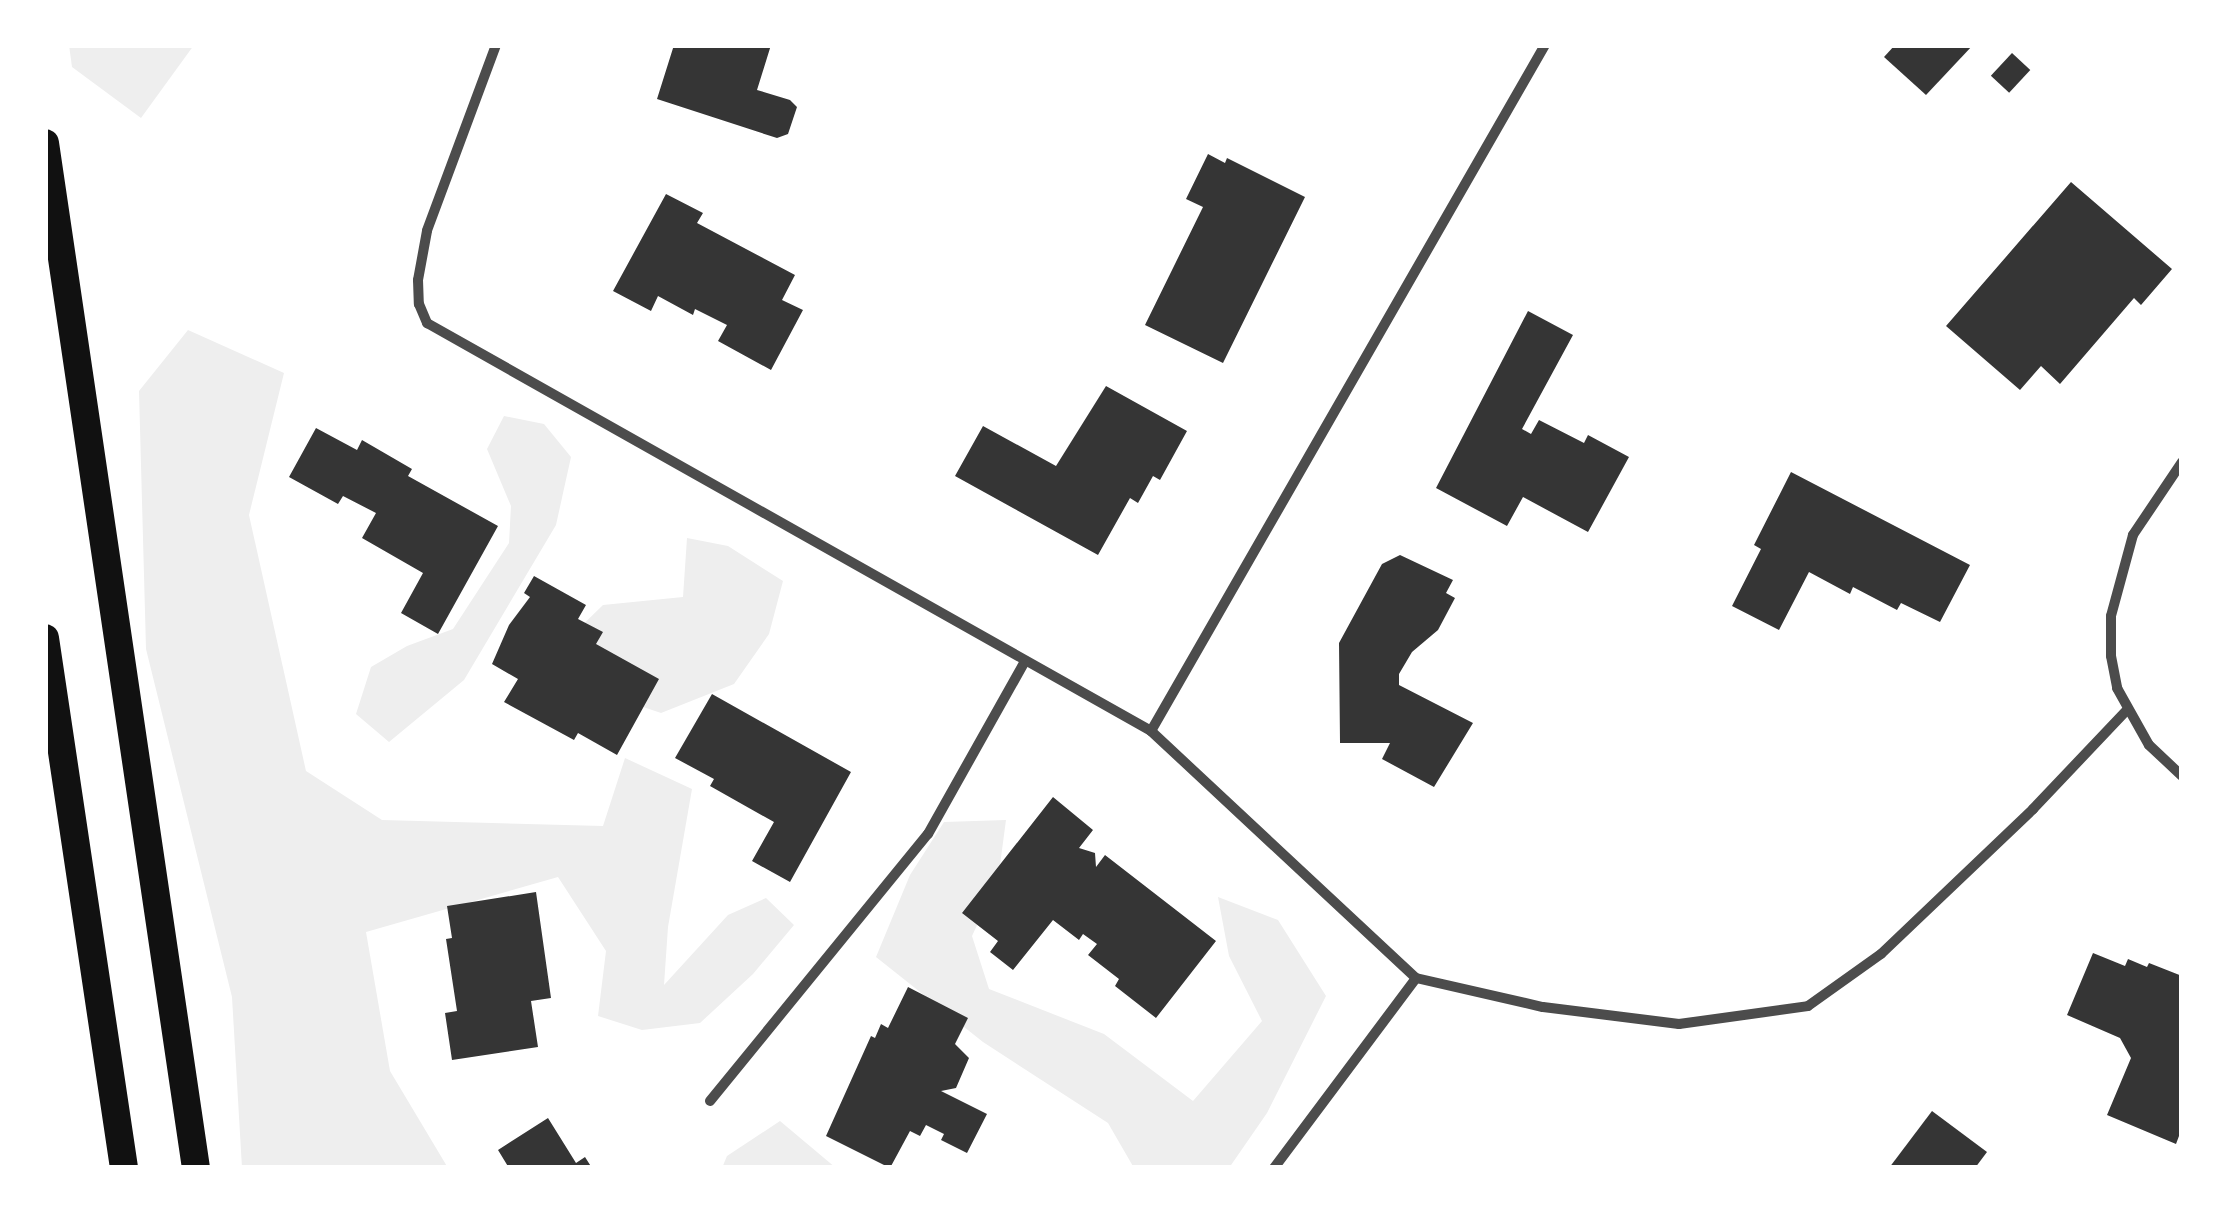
<!DOCTYPE html>
<html>
<head>
<meta charset="utf-8">
<style>
  body { margin:0 }
  #map { position:relative; width:2227px; height:1213px; overflow:hidden; background:#fff; font-family:"Golos Text",sans-serif }
  div>[style] { position:absolute }
  [style*='--x'] { left:calc(var(--x)*1px); top:calc(var(--y)*1px); width:calc(var(--w)*1px); rotate:calc(var(--a)*1deg) }
  .green>* { inset:0; background:#eee }
  .building>* { inset:0; background:#353535; transform-origin:0 0 }
  .minor>* { height:10px; margin:-5px; padding:0 5px; transform-origin:5px; border-radius:5px; background:#4c4c4c }
  .trunk>* { height:28px; margin:-14px; padding:0 14px; transform-origin:14px; border-radius:14px; background:#111 }
  span { translate:-50% -50%; white-space:nowrap; text-align:center; line-height:1.15; -webkit-text-stroke:10px #fff; paint-order:stroke }
  .frame { position:absolute; inset:0; border:48px solid #fff; pointer-events:none }
</style>
</head>
<body>
<div id="map">
  <div class="green">
    <div style="clip-path:polygon(69px 45px,194px 45px,141px 118px,72px 67px)"></div>
    <div style="clip-path:polygon(188px 330px,284px 373px,249px 515px,306px 771px,382px 820px,603px 826px,625px 758px,692px 789px,668px 927px,664px 985px,728px 915px,766px 898px,794px 925px,753px 974px,700px 1023px,642px 1030px,598px 1016px,606px 951px,558px 877px,366px 932px,390px 1071px,448px 1168px,242px 1168px,232px 997px,146px 649px,139px 391px)"></div>
    <div style="clip-path:polygon(504px 416px,544px 424px,571px 457px,556px 525px,464px 680px,389px 742px,356px 714px,371px 667px,407px 646px,453px 629px,509px 543px,511px 506px,487px 449px)"></div>
    <div style="clip-path:polygon(687px 538px,728px 546px,783px 581px,769px 634px,734px 684px,661px 713px,602px 693px,566px 641px,603px 605px,683px 597px)"></div>
    <div style="clip-path:polygon(1006px 820px,998px 880px,972px 936px,989px 989px,1104px 1034px,1193px 1101px,1262px 1021px,1229px 956px,1218px 897px,1278px 920px,1326px 996px,1267px 1113px,1229px 1168px,1134px 1168px,1108px 1123px,983px 1042px,876px 957px,910px 875px,944px 822px)"></div>
    <div style="clip-path:polygon(780px 1121px,836px 1168px,722px 1168px,727px 1156px)"></div>
  </div>
  <div class="building">
    <div style="clip-path:polygon(674px 45px,771px 45px,757px 90px,790px 100px,797px 107px,788px 134px,777px 138px,657px 99px)"></div>
    <div style="clip-path:polygon(1895px 45px,1973px 45px,1926px 95px,1884px 57px)"></div>
    <div style="left:2012px;top:53px;width:25px;height:31px;rotate:43deg"></div>
    <div style="clip-path:polygon(1208px 154px,1225px 163px,1227px 158px,1305px 197px,1223px 363px,1145px 325px,1203px 207px,1186px 199px)"></div>
    <div style="clip-path:polygon(2071px 182px,2172px 269px,2141px 305px,2134px 298px,2060px 384px,2041px 366px,2020px 390px,1946px 326px)"></div>
    <div style="clip-path:polygon(666px 194px,703px 213px,697px 223px,795px 275px,782px 300px,803px 310px,771px 370px,718px 341px,727px 325px,695px 309px,693px 315px,658px 296px,651px 311px,613px 291px)"></div>
    <div style="clip-path:polygon(1528px 311px,1573px 335px,1522px 429px,1531px 434px,1539px 420px,1584px 443px,1588px 435px,1629px 457px,1588px 532px,1523px 497px,1507px 526px,1436px 488px)"></div>
    <div style="clip-path:polygon(1106px 386px,1187px 431px,1160px 480px,1153px 476px,1138px 503px,1130px 498px,1098px 555px,955px 476px,983px 426px,1056px 466px)"></div>
    <div style="clip-path:polygon(316px 428px,357px 450px,362px 440px,412px 469px,408px 476px,498px 526px,438px 634px,401px 613px,423px 573px,362px 538px,376px 513px,343px 496px,338px 504px,289px 477px)"></div>
    <div style="clip-path:polygon(1791px 472px,1970px 565px,1940px 622px,1901px 603px,1897px 610px,1853px 587px,1850px 594px,1809px 572px,1779px 630px,1732px 606px,1761px 549px,1754px 545px)"></div>
    <div style="clip-path:polygon(1400px 555px,1453px 580px,1446px 593px,1455px 598px,1438px 630px,1412px 652px,1399px 674px,1399px 685px,1473px 723px,1434px 787px,1382px 759px,1390px 743px,1340px 743px,1339px 643px,1382px 564px)"></div>
    <div style="clip-path:polygon(534px 576px,586px 605px,578px 619px,603px 632px,596px 644px,659px 679px,617px 755px,578px 733px,574px 740px,504px 702px,518px 679px,492px 664px,509px 625px,530px 597px,524px 593px)"></div>
    <div style="clip-path:polygon(712px 694px,851px 772px,790px 882px,752px 861px,774px 822px,710px 786px,714px 779px,675px 758px)"></div>
    <div style="clip-path:polygon(1053px 797px,1093px 830px,1079px 848px,1095px 853px,1096px 867px,1105px 855px,1216px 941px,1156px 1018px,1115px 986px,1119px 979px,1088px 955px,1097px 944px,1083px 934px,1079px 940px,1053px 920px,1013px 970px,990px 952px,998px 941px,962px 913px)"></div>
    <div style="clip-path:polygon(536px 892px,551px 998px,531px 1001px,538px 1047px,452px 1060px,445px 1013px,457px 1011px,446px 939px,452px 938px,447px 906px)"></div>
    <div style="clip-path:polygon(2093px 953px,2125px 966px,2128px 959px,2147px 967px,2149px 963px,2182px 976px,2182px 1128px,2176px 1144px,2107px 1115px,2131px 1058px,2120px 1038px,2067px 1015px)"></div>
    <div style="clip-path:polygon(908px 987px,968px 1018px,955px 1044px,969px 1058px,956px 1088px,941px 1091px,987px 1114px,967px 1153px,941px 1140px,944px 1134px,926px 1125px,920px 1136px,910px 1131px,890px 1168px,826px 1136px,871px 1036px,875px 1038px,881px 1024px,888px 1028px)"></div>
    <div style="clip-path:polygon(1932px 1111px,1987px 1152px,1975px 1168px,1889px 1168px)"></div>
    <div style="clip-path:polygon(548px 1118px,576px 1163px,585px 1157px,592px 1168px,509px 1168px,498px 1150px)"></div>
  </div>
  <div class="minor">
    <div style="--x:496;--y:45;--w:198;--a:110.4"></div>
    <div style="--x:427;--y:231;--w:50;--a:100.4"></div>
    <div style="--x:418;--y:280;--w:24;--a:88"></div>
    <div style="--x:419;--y:304;--w:21;--a:67"></div>
    <div style="--x:427;--y:323;--w:831;--a:29.4"></div>
    <div style="--x:1151;--y:731;--w:362;--a:43"></div>
    <div style="--x:1416;--y:978;--w:130;--a:12.9"></div>
    <div style="--x:1543;--y:1007;--w:137;--a:7.1"></div>
    <div style="--x:1679;--y:1024;--w:130;--a:-7.9"></div>
    <div style="--x:1808;--y:1006;--w:90;--a:-35.5"></div>
    <div style="--x:1881;--y:954;--w:210;--a:-43.6"></div>
    <div style="--x:2033;--y:809;--w:138;--a:-46.5"></div>
    <div style="--x:2182;--y:462;--w:88;--a:123.9"></div>
    <div style="--x:2133;--y:535;--w:84;--a:105.2"></div>
    <div style="--x:2111;--y:616;--w:40;--a:90"></div>
    <div style="--x:2111;--y:656;--w:33;--a:79"></div>
    <div style="--x:2117;--y:688;--w:65;--a:60.7"></div>
    <div style="--x:2149;--y:745;--w:45;--a:43.2"></div>
    <div style="--x:1151;--y:731;--w:791;--a:-60.13"></div>
    <div style="--x:710;--y:1101;--w:345;--a:-50.8"></div>
    <div style="--x:928;--y:834;--w:198;--a:-60.7"></div>
    <div style="--x:1274;--y:1168;--w:237;--a:-53.2"></div>
  </div>
  <div class="trunk">
    <div style="--x:45;--y:143;--w:1036;--a:81.62"></div>
    <div style="--x:45;--y:638;--w:536;--a:81.52"></div>
  </div>
  <div class="frame"></div>
</div>
</body>
</html>
